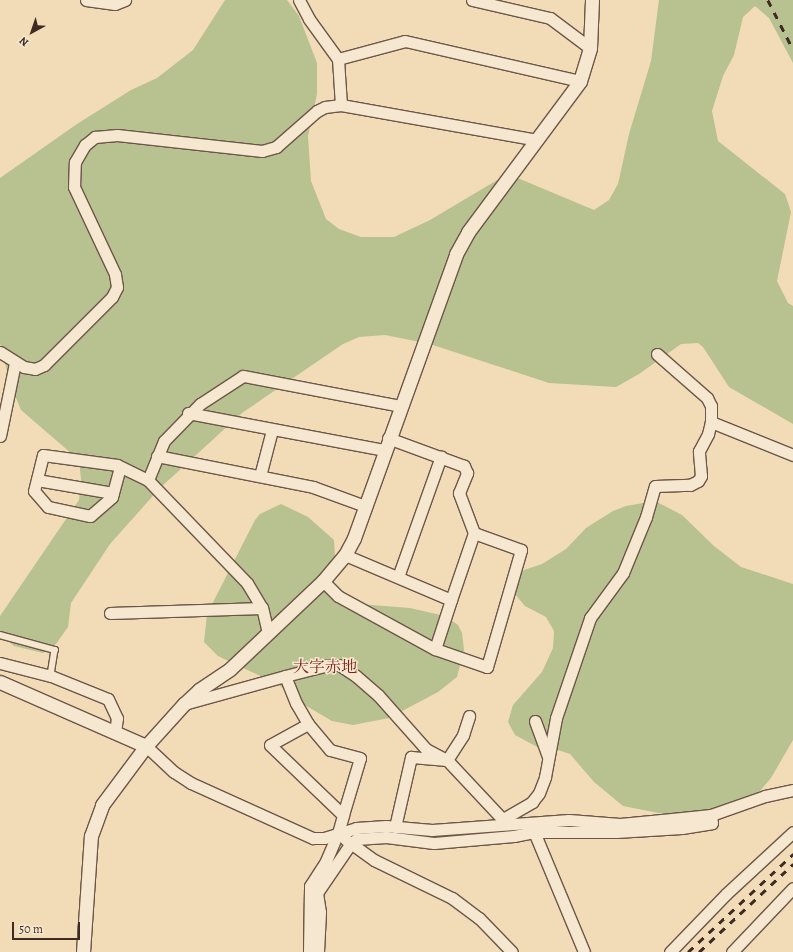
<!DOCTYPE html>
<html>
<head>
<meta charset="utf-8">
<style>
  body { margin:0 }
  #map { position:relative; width:793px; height:952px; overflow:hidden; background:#f1dcb7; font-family:Alegreya,"Noto Serif JP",serif }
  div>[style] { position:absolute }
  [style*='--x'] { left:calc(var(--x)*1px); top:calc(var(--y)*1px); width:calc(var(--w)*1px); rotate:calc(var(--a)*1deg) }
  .green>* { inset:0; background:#b8c190 }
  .stream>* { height:2.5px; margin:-1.25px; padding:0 1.25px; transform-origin:1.25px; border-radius:1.25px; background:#9fb9b9 }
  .roads { filter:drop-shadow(1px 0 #6c5648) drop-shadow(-1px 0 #6c5648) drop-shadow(0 1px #6c5648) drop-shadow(0 -1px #6c5648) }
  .service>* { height:5.5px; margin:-2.75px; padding:0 2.75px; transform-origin:2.75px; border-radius:2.75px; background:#f6e8d0 }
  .minor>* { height:11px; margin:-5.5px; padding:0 5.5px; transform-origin:5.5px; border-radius:5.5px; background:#f6e8d0 }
  .tertiary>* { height:13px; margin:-6.5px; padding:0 6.5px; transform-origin:6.5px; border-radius:6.5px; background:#f6e8d0 }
  .rail>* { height:2.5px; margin-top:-1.25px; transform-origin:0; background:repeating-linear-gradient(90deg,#3f2a23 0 7px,transparent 0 14px) }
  span { translate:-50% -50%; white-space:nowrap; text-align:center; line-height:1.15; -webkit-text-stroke:3px #f6e8d0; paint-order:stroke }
  .quarter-label { font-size:16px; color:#7a1f14 }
  .north { position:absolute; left:12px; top:12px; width:40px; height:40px; -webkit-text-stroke:3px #f6e8d0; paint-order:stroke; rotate:220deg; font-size:11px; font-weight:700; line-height:16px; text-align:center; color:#3f2a23 }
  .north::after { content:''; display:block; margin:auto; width:14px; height:18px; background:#3f2a23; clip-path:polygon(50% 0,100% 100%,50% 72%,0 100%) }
  .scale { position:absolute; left:12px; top:922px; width:68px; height:18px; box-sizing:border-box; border:2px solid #3f2a23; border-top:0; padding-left:5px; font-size:12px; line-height:14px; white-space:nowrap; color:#3f2a23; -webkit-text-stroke:3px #f6e8d0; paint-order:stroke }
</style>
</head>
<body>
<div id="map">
  <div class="green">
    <div style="clip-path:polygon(225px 0,287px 0,299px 16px,317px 63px,317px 94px,308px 136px,311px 181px,326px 219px,339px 229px,361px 237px,394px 237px,430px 220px,499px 179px,520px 179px,594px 210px,609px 200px,618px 184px,629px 134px,651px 61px,659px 0,793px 0,793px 63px,769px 18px,755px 6px,743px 17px,734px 55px,723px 76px,712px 111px,718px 141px,785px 194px,791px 212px,777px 281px,788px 303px,793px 306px,793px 424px,729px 387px,703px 347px,698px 343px,681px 344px,639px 374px,616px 387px,549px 383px,430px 344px,385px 335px,359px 337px,343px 344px,242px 413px,160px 488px,110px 544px,71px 603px,68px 627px,56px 644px,43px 653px,14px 646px,0 634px,0 616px,79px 500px,81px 479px,79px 460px,21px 410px,10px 383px,0 343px,0 178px,77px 124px,131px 90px,157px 78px,193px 50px)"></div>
    <div style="clip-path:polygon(655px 501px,682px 515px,714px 546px,741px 567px,793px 584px,793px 740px,771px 778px,753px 799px,728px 810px,664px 814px,623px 806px,594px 782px,570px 754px,555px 749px,541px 749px,515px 735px,508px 722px,513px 705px,542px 672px,553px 648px,554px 631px,546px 617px,525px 606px,514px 593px,513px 582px,524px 570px,542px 564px,566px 549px,586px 528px,613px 511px,626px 506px)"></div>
    <div style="clip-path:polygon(281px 504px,308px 517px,334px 540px,335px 557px,331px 590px,359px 604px,410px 608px,445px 616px,458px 625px,462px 633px,464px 650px,457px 677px,438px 692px,389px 718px,353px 725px,332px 721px,303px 704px,279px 685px,218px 656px,204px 642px,207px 614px,255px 520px,260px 514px)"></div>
  </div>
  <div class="stream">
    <div style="--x:761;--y:803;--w:10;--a:-17"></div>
    <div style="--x:394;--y:832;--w:17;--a:10"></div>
    <div style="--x:489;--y:833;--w:33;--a:-7"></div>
  </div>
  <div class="roads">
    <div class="service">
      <div style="--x:0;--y:635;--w:57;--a:15.3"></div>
      <div style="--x:55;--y:650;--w:26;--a:99"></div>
    </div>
    <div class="minor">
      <div style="--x:86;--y:0;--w:29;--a:8"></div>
      <div style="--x:115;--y:4;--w:11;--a:-22"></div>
      <div style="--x:299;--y:0;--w:21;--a:62"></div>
      <div style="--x:309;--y:19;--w:49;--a:54.1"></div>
      <div style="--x:338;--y:59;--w:46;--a:86.3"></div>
      <div style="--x:472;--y:0;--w:80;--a:13"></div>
      <div style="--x:550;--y:18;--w:50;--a:36.9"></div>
      <div style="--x:338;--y:59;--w:69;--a:-15"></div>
      <div style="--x:405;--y:41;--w:180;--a:12.9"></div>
      <div style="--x:0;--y:352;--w:28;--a:32"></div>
      <div style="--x:24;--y:367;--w:11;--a:10"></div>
      <div style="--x:35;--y:369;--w:10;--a:-24"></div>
      <div style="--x:44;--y:365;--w:96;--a:-45"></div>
      <div style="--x:112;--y:297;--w:11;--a:-63"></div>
      <div style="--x:117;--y:287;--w:13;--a:-99"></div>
      <div style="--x:115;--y:274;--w:96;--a:-115.2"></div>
      <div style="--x:74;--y:187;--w:25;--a:-88"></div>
      <div style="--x:75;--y:162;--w:20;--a:-60"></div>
      <div style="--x:85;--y:145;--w:13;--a:-39"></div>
      <div style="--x:95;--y:137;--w:22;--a:-5"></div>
      <div style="--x:117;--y:135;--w:146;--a:6.3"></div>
      <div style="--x:262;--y:151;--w:15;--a:-16"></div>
      <div style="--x:276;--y:147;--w:55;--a:-41.3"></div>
      <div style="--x:317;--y:111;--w:9;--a:-27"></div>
      <div style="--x:325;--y:107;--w:16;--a:-7"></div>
      <div style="--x:341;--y:105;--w:199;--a:10.1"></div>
      <div style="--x:657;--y:354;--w:67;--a:41.3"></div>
      <div style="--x:707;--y:398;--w:9;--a:63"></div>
      <div style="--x:711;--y:406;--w:16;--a:90"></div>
      <div style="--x:188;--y:413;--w:199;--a:10.7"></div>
      <div style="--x:0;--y:436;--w:75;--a:-78.4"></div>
      <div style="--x:157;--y:456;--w:159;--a:11.2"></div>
      <div style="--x:313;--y:487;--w:55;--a:20.1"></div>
      <div style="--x:120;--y:467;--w:31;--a:105"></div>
      <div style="--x:112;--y:497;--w:29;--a:139"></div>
      <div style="--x:90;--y:516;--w:43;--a:-167.9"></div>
      <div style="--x:48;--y:507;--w:21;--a:-131"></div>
      <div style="--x:34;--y:491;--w:37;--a:-76"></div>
      <div style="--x:43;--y:455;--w:75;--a:7.7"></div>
      <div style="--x:117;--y:465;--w:34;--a:26"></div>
      <div style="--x:260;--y:476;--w:48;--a:-75.4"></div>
      <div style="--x:37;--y:480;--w:77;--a:9.7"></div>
      <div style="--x:345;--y:555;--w:115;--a:23"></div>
      <div style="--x:451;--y:600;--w:71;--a:-71.1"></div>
      <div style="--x:474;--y:533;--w:43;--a:-110.6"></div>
      <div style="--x:459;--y:493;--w:22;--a:-68"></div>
      <div style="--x:467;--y:473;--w:8;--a:-113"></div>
      <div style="--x:464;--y:466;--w:81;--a:-159.8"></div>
      <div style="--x:398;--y:577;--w:128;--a:-70.4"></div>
      <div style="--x:323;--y:581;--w:21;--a:45"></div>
      <div style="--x:338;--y:596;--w:111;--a:28.7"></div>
      <div style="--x:435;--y:649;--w:55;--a:19.1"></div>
      <div style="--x:487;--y:667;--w:122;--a:-73.8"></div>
      <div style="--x:521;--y:550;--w:50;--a:-160.1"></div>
      <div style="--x:110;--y:613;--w:152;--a:-1.9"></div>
      <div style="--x:268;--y:633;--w:26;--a:-103"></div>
      <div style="--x:262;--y:608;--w:29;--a:-121"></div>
      <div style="--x:247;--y:583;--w:143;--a:-133.9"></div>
      <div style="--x:148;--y:480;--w:42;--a:-67.7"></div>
      <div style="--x:164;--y:441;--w:52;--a:-45.8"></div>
      <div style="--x:200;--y:404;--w:51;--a:-33.1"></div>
      <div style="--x:243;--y:376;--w:161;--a:10.8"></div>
      <div style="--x:435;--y:649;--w:52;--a:-71.9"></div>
      <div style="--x:0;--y:663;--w:53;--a:14.3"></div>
      <div style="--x:51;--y:676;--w:61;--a:22"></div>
      <div style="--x:108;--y:699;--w:21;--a:65"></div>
      <div style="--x:117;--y:718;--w:15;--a:98"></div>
      <div style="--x:285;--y:676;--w:29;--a:68"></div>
      <div style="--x:296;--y:703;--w:24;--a:60"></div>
      <div style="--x:184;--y:704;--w:105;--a:-15.5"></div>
      <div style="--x:285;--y:676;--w:44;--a:-14.3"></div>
      <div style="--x:328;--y:665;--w:11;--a:0"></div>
      <div style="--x:339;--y:665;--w:20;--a:33"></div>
      <div style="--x:356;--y:676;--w:29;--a:41"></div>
      <div style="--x:378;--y:695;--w:72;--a:48.4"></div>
      <div style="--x:426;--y:749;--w:24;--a:28"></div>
      <div style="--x:447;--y:760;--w:88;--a:46.8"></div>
      <div style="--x:535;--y:721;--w:38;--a:70"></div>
      <div style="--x:146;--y:746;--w:38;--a:43"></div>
      <div style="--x:174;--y:772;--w:20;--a:33"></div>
      <div style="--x:191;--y:783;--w:134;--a:24.3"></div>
      <div style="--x:313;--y:838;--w:11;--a:0"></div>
      <div style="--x:324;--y:838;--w:34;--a:-17"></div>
      <div style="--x:356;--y:828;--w:30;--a:-4"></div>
      <div style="--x:386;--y:826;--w:46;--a:5"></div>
      <div style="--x:432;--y:830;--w:137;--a:-4.2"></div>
      <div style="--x:569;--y:820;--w:51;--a:4.5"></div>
      <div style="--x:620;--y:824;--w:42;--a:-5.4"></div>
      <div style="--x:662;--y:820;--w:49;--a:-5.8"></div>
      <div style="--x:711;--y:815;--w:57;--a:-19.4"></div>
      <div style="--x:765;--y:796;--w:29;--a:-12"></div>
      <div style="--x:503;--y:819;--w:34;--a:-30"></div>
      <div style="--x:532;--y:802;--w:11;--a:-52"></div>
      <div style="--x:539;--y:793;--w:17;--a:-69"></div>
      <div style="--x:545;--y:777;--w:60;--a:-79.4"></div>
      <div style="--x:556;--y:718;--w:106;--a:-71.2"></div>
      <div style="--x:590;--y:618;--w:56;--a:-53.7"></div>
      <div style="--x:623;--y:573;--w:61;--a:-67.7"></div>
      <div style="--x:646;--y:517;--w:32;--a:-74"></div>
      <div style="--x:655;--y:486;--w:35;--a:-2"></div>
      <div style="--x:690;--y:485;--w:9;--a:-27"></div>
      <div style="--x:698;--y:481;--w:6;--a:-59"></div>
      <div style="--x:701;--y:476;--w:25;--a:-95"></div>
      <div style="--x:699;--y:451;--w:19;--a:-62"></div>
      <div style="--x:708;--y:434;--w:12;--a:-76"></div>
      <div style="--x:711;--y:422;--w:88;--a:21.9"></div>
      <div style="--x:395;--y:827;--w:72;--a:-77.1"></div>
      <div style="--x:411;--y:757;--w:36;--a:5"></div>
      <div style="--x:447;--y:760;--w:30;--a:-57"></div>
      <div style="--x:463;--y:735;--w:20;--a:-72"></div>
      <div style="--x:532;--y:827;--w:135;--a:67.4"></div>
      <div style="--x:345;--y:839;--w:36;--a:36"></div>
      <div style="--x:374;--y:860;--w:87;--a:26"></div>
      <div style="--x:452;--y:898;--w:34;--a:37"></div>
      <div style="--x:479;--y:918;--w:47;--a:45.9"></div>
      <div style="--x:309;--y:952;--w:66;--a:-89.1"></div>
      <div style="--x:310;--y:886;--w:30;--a:-57"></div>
      <div style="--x:326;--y:861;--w:30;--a:-67"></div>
      <div style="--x:338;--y:833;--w:19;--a:-74"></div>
      <div style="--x:343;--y:815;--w:59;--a:-73.4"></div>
      <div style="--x:360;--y:758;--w:31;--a:-165"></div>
      <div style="--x:330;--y:750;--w:34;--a:-130"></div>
      <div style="--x:308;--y:724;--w:43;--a:151.1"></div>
      <div style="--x:270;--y:745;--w:101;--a:43.8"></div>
      <div style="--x:318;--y:952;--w:40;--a:-87.1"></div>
      <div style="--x:320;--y:912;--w:19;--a:-99"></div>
      <div style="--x:317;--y:893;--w:60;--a:-55.8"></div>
      <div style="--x:351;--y:843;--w:7;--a:-34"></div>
      <div style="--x:357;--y:839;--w:29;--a:-4"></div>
      <div style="--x:386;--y:837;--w:48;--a:7.1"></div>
      <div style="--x:434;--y:843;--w:80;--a:-5"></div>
      <div style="--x:514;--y:836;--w:20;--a:-11"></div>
      <div style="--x:534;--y:832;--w:82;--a:0"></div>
      <div style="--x:616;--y:832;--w:66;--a:-3.5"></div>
      <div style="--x:682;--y:828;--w:30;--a:-9"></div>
      <div style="--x:712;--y:823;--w:8;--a:-97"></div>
      <div style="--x:670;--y:952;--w:81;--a:-46"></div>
      <div style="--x:726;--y:894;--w:91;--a:-42.8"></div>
      <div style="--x:732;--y:952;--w:88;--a:-46.4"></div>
    </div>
    <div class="tertiary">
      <div style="--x:0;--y:682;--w:159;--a:23.7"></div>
      <div style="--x:83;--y:952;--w:116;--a:-86.1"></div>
      <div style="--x:91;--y:836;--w:33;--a:-70"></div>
      <div style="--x:102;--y:805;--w:74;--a:-53.3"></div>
      <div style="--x:146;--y:746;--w:57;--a:-47.9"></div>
      <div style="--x:184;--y:704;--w:21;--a:-43"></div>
      <div style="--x:199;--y:690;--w:37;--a:-34"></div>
      <div style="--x:230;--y:669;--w:128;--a:-43.4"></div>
      <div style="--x:323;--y:581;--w:34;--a:-50"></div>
      <div style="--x:345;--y:555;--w:19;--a:-62"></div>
      <div style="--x:354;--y:538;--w:302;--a:-70.2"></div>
      <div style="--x:456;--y:254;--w:25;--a:-61"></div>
      <div style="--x:468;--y:232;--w:188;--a:-53.4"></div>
      <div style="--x:580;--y:81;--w:34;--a:-73"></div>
      <div style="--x:590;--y:48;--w:48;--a:-87.6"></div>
    </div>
  </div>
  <div class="rail">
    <div style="--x:768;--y:0;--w:55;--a:63"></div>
    <div style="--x:688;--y:952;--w:144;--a:-43"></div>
    <div style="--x:699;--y:952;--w:129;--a:-43.1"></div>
  </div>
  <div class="quarter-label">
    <span style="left:325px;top:667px">大字赤地</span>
  </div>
  <div class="north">N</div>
  <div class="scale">50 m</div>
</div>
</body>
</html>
